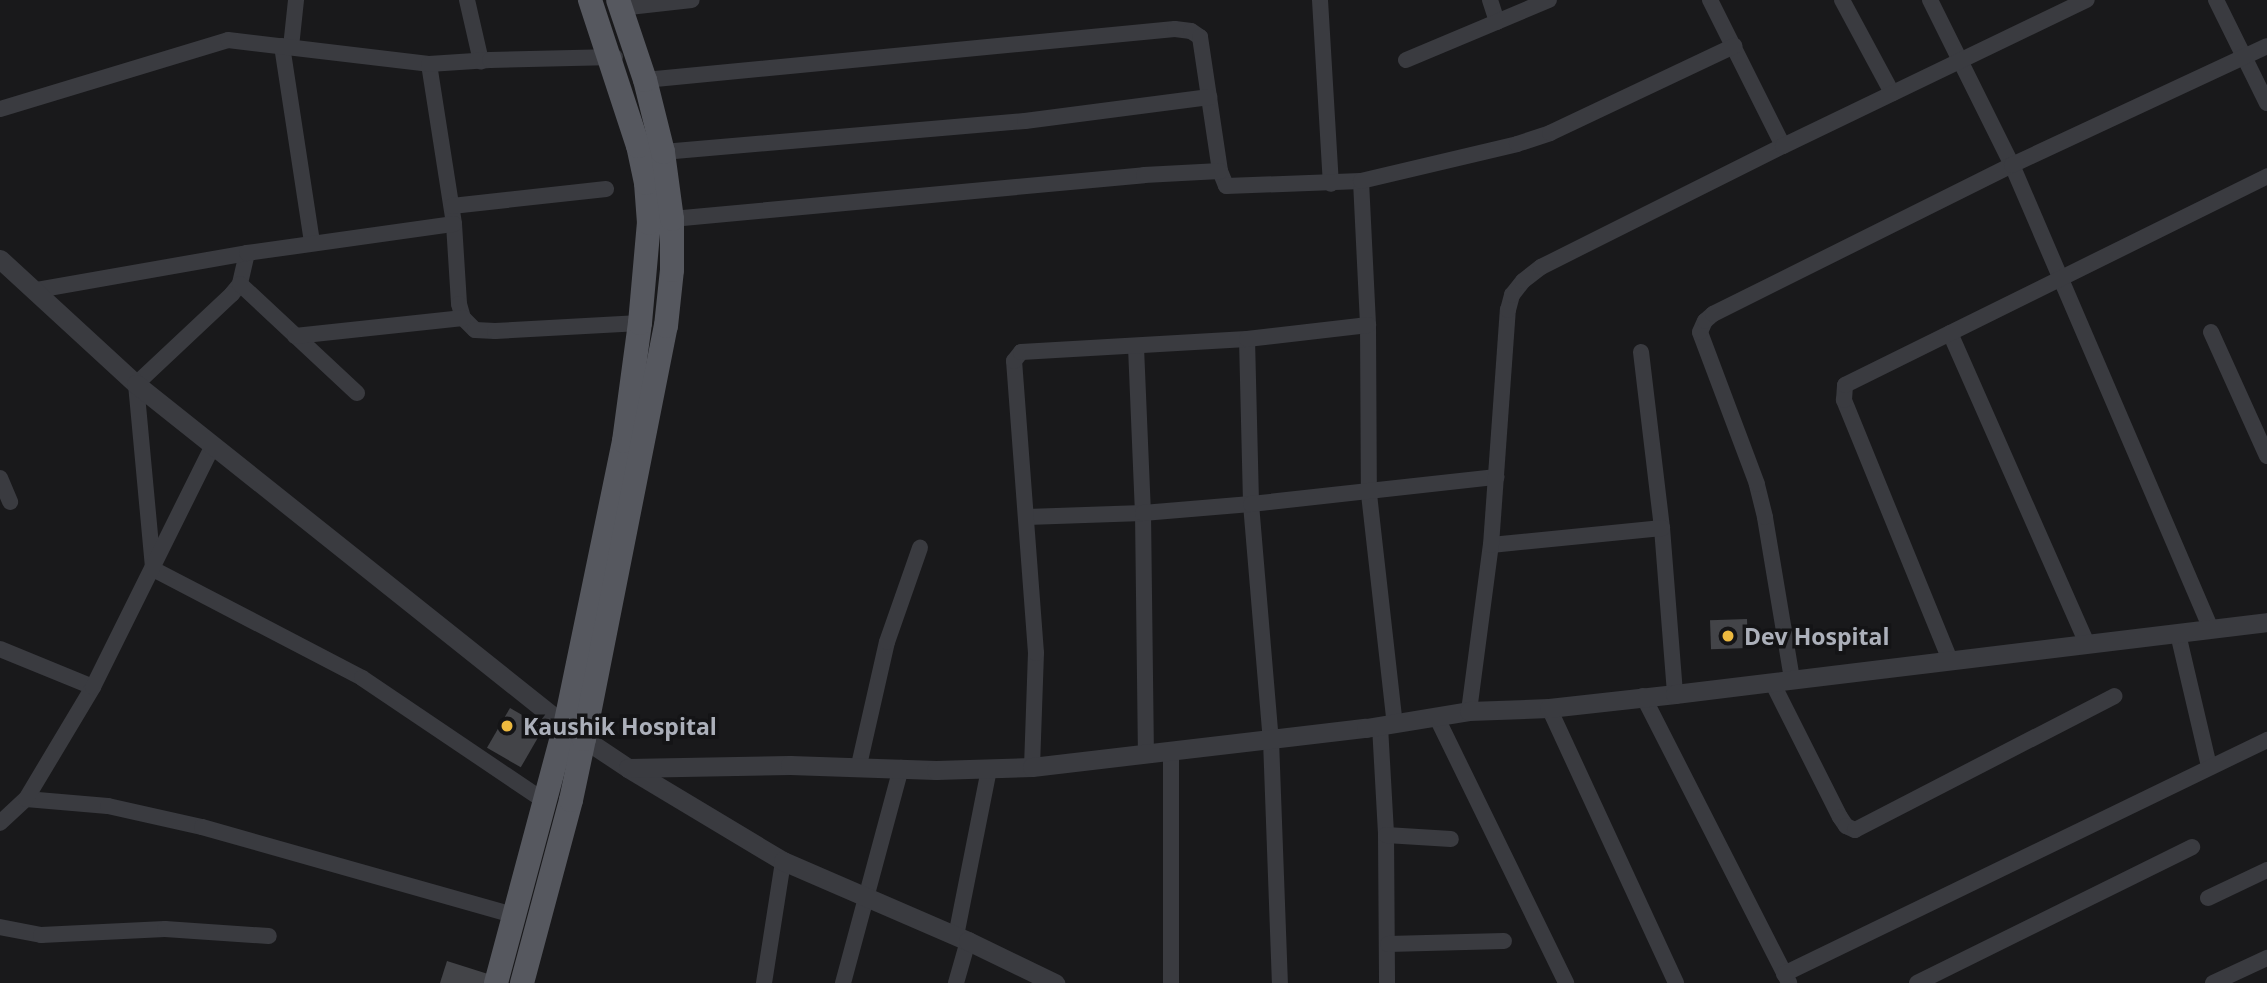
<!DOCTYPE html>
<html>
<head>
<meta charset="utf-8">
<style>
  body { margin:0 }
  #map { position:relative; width:2267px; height:983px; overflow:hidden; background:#19191b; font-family:"Open Sans",sans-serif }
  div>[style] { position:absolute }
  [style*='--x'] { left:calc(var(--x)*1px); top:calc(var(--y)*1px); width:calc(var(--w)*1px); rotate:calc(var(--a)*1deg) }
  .building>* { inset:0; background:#434448; transform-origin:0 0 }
  .minor>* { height:16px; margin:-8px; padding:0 8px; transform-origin:8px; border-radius:8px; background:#3a3b40 }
  .tertiary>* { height:19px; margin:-9.5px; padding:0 9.5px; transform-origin:9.5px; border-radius:9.5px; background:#3a3b40 }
  .primary>* { height:24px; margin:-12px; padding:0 12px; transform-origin:12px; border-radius:12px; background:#56585f }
  .dots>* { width:19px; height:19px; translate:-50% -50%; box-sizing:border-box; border:4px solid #141416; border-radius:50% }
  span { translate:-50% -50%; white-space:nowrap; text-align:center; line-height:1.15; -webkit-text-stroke:7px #141416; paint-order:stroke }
  .poi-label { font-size:23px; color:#acb0ba; font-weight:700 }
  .left { translate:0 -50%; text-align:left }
</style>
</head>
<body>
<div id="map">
  <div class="building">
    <div style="left:1747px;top:619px;width:29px;height:37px;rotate:88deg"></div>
    <div style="left:510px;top:708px;width:39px;height:46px;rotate:30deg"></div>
    <div style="clip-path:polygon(447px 961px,488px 974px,485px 983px,440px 983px)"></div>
  </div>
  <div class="minor">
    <div style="--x:467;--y:0;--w:63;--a:77.1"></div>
    <div style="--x:1320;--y:0;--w:184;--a:86.6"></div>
    <div style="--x:1490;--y:0;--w:23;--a:72"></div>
    <div style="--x:1710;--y:0;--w:163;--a:63.4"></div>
    <div style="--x:1842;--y:0;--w:106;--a:61.7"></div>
    <div style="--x:1930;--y:0;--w:184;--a:63.6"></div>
    <div style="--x:2012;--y:165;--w:505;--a:66.79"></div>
    <div style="--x:2216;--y:0;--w:115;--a:63.7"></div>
    <div style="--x:620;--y:8;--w:72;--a:-6.3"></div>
    <div style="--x:282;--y:46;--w:199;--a:81.3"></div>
    <div style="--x:291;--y:47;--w:47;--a:-83.9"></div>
    <div style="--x:1406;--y:60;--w:155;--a:-22.8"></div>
    <div style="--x:429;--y:64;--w:162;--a:81.1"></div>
    <div style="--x:454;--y:224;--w:80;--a:86.4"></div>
    <div style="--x:459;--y:304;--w:15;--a:74"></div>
    <div style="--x:463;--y:318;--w:17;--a:45"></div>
    <div style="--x:475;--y:330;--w:20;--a:3"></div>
    <div style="--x:495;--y:331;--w:145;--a:-3.2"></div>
    <div style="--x:645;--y:80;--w:532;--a:-5.5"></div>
    <div style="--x:1175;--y:29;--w:16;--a:7"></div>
    <div style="--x:1191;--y:31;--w:11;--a:34"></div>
    <div style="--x:1200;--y:37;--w:135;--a:81.5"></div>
    <div style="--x:1220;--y:171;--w:16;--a:68"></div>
    <div style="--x:1226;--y:186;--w:135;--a:-2.1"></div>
    <div style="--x:1361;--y:181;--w:144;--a:87.2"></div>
    <div style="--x:1368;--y:325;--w:169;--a:89.7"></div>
    <div style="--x:1369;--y:494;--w:231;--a:83.6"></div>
    <div style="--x:0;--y:109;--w:238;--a:-16.8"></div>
    <div style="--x:228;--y:40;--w:202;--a:6.8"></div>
    <div style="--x:429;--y:64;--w:61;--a:-3.8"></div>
    <div style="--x:490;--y:60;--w:125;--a:-1.4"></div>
    <div style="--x:663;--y:152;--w:363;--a:-4.9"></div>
    <div style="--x:1025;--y:121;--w:186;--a:-7.4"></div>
    <div style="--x:1361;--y:181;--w:160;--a:-13.3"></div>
    <div style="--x:1517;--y:144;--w:35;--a:-18"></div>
    <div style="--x:1550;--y:133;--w:204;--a:-25.3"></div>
    <div style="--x:452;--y:206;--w:155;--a:-6.3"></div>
    <div style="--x:672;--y:219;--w:474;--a:-5.3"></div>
    <div style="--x:1144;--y:175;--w:76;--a:-3"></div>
    <div style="--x:247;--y:253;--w:32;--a:103"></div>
    <div style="--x:240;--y:284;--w:13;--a:129"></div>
    <div style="--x:232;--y:294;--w:132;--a:136.8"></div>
    <div style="--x:136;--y:384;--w:186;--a:84.7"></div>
    <div style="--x:153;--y:569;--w:236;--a:27.5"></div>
    <div style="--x:362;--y:678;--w:218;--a:34"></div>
    <div style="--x:240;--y:284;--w:160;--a:43"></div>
    <div style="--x:37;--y:290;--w:213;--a:-10"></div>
    <div style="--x:247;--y:253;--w:209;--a:-8"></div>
    <div style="--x:2211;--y:332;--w:136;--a:65.7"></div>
    <div style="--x:1950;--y:333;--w:338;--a:66.2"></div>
    <div style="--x:295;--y:336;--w:169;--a:-6.1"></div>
    <div style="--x:1247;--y:339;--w:165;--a:88.6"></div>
    <div style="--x:1251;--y:504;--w:237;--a:85.2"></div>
    <div style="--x:1271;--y:740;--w:243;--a:87.9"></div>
    <div style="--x:1136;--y:347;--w:166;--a:87.6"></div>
    <div style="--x:1143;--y:513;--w:239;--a:89.3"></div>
    <div style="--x:1641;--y:352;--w:177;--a:83.2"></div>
    <div style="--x:1662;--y:528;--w:167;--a:85.5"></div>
    <div style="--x:0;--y:478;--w:26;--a:67"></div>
    <div style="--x:1027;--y:517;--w:116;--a:-2"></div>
    <div style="--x:1143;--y:513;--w:108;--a:-4.8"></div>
    <div style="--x:1251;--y:504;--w:247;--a:-6.3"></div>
    <div style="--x:1491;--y:545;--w:172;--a:-5.7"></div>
    <div style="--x:2178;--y:634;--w:136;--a:76.8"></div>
    <div style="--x:0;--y:649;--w:100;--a:22.2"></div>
    <div style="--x:1950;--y:660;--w:281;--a:-112.2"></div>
    <div style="--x:1844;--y:400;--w:15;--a:-86"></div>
    <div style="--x:1845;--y:385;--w:471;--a:-26.3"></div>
    <div style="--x:1792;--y:679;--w:164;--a:-99.5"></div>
    <div style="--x:1765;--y:517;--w:34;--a:-104"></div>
    <div style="--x:1757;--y:484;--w:162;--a:-110.6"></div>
    <div style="--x:1700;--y:332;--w:12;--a:-66"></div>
    <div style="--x:1705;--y:321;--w:11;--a:-41"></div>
    <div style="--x:1713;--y:314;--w:334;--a:-26.5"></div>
    <div style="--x:2012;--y:165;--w:281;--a:-25"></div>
    <div style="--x:1772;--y:682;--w:151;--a:63.3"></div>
    <div style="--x:1840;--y:817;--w:11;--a:56"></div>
    <div style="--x:1846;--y:826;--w:10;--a:24"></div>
    <div style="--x:1855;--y:830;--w:292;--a:-27.3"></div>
    <div style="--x:1643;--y:696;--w:322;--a:63"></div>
    <div style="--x:1549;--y:708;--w:303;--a:65.2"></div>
    <div style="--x:1469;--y:711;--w:167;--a:-82.5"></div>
    <div style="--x:1491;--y:545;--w:236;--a:-85.9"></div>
    <div style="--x:1508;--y:310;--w:16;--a:-75"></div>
    <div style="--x:1512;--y:295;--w:18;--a:-52"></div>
    <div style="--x:1523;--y:281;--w:23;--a:-38"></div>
    <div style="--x:1541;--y:267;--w:271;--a:-26.6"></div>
    <div style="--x:1783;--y:146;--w:337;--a:-25.7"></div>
    <div style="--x:1436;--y:716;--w:297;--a:64"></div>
    <div style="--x:1380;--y:726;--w:109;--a:86.8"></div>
    <div style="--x:1386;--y:835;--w:148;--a:89.6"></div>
    <div style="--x:1171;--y:750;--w:233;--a:90"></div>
    <div style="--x:859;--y:765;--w:126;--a:-77.2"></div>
    <div style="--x:887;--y:642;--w:100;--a:-70.7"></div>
    <div style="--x:1032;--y:767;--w:114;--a:-88"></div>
    <div style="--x:1036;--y:653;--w:293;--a:-94.3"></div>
    <div style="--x:1014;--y:361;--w:11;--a:-52"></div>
    <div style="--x:1021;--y:352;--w:226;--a:-3.3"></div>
    <div style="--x:1247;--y:339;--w:122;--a:-6.6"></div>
    <div style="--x:26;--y:799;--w:82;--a:4.9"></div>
    <div style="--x:108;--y:806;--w:96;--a:12.6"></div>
    <div style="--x:202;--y:827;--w:326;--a:15.8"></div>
    <div style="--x:0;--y:823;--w:35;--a:-43"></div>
    <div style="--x:26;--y:799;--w:131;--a:-59.1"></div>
    <div style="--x:93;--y:687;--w:268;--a:-63.6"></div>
    <div style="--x:1386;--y:835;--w:65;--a:3.5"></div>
    <div style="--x:2208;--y:898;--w:65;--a:-25.4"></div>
    <div style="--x:0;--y:927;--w:42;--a:11"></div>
    <div style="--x:41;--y:935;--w:124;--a:-2.8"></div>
    <div style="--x:165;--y:929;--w:104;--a:3.9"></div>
    <div style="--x:956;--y:936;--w:170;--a:-78.8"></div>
    <div style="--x:1388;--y:944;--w:116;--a:-1.5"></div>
    <div style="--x:1784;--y:974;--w:537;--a:-25.85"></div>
    <div style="--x:764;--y:983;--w:123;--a:-81.1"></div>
    <div style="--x:843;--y:983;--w:223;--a:-74.9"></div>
    <div style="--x:956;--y:983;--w:44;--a:-74.1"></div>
    <div style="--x:1917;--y:983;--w:307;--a:-26.3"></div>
    <div style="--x:2213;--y:983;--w:60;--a:-24.8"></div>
  </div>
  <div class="tertiary">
    <div style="--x:0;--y:259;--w:185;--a:42.6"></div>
    <div style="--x:136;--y:384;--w:549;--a:38.56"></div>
    <div style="--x:565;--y:726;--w:76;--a:33.7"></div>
    <div style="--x:628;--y:768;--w:181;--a:31"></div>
    <div style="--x:783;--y:861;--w:202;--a:23.4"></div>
    <div style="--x:968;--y:941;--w:97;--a:25.8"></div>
    <div style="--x:628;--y:768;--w:162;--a:-1.1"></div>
    <div style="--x:790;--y:765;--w:146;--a:2"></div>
    <div style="--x:936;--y:770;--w:96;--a:-1.8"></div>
    <div style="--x:1032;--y:767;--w:336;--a:-6.7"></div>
    <div style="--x:1366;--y:728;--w:104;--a:-9.4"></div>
    <div style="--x:1469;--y:711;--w:80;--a:-2.1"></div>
    <div style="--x:1549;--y:708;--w:127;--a:-6.3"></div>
    <div style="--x:1675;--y:694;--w:596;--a:-6.93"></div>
  </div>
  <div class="primary">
    <div style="--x:496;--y:983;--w:266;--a:-75"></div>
    <div style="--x:565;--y:726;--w:291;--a:-78.3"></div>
    <div style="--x:624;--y:441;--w:119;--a:-82.3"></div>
    <div style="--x:640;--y:323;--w:100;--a:-84.9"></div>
    <div style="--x:649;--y:223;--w:40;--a:-94.3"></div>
    <div style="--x:646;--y:183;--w:38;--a:-102"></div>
    <div style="--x:638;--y:146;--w:154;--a:-108.2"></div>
    <div style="--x:522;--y:983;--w:189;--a:-75"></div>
    <div style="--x:571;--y:800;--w:62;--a:-78"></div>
    <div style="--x:584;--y:739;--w:421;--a:-78.8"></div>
    <div style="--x:666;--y:326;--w:56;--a:-83.9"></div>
    <div style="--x:672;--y:270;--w:51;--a:-90"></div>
    <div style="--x:672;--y:219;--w:68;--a:-97.7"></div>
    <div style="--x:663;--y:152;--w:74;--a:-104"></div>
    <div style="--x:645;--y:80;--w:84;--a:-108.6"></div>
  </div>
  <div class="dots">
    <div style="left:1728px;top:636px;background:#edb93f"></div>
    <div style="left:507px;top:726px;background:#edb93f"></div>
  </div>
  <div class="poi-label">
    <span class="left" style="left:1744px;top:636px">Dev Hospital</span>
    <span class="left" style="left:523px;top:726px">Kaushik Hospital</span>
  </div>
</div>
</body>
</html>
